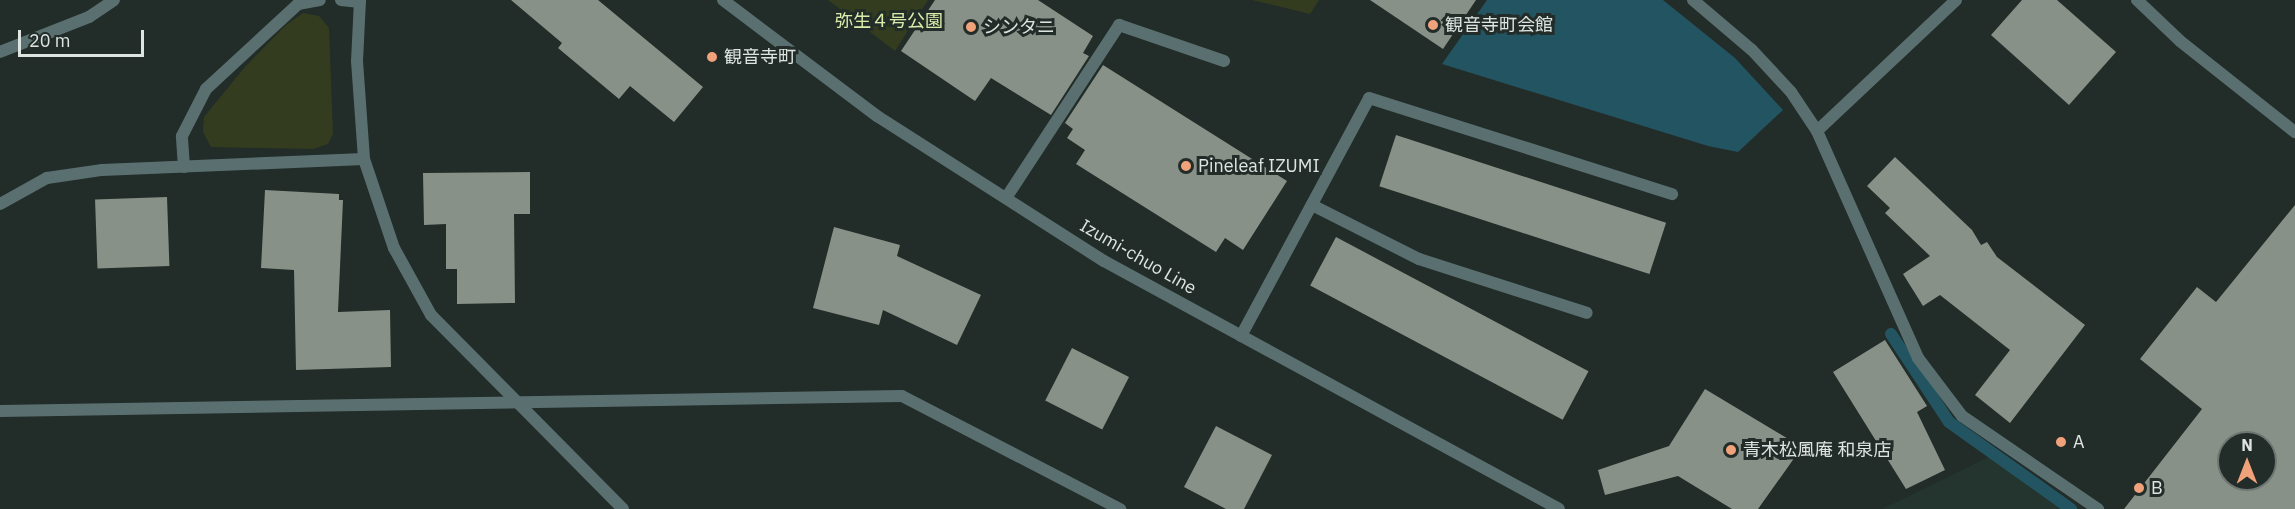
<!DOCTYPE html>
<html>
<head>
<meta charset="utf-8">
<style>
  body { margin:0 }
  #map { position:relative; width:2295px; height:509px; overflow:hidden; background:#222c28; font-family:"IBM Plex Sans","Noto Sans JP",sans-serif }
  div>[style] { position:absolute }
  [style*='--x'] { left:calc(var(--x)*1px); top:calc(var(--y)*1px); width:calc(var(--w)*1px); rotate:calc(var(--a)*1deg) }
  .built>* { inset:0; background:#23352e }
  .green>* { inset:0; background:#343c1f }
  .water>* { inset:0; background:#235462 }
  .stream>* { height:12px; margin:-6px; padding:0 6px; transform-origin:6px; border-radius:6px; background:#235462 }
  .building>* { inset:0; background:#889188; transform-origin:0 0 }
  .service>* { height:12px; margin:-6px; padding:0 6px; transform-origin:6px; border-radius:6px; background:#5a7070 }
  .minor>* { height:12px; margin:-6px; padding:0 6px; transform-origin:6px; border-radius:6px; background:#5a7070 }
  .tertiary>* { height:12px; margin:-6px; padding:0 6px; transform-origin:6px; border-radius:6px; background:#5a7070 }
  .dots>* { width:16px; height:16px; translate:-50% -50%; box-sizing:border-box; border:3px solid #222c28; border-radius:50% }
  span { translate:-50% -50%; white-space:nowrap; text-align:center; line-height:1.15; -webkit-text-stroke:6px #222c28; paint-order:stroke }
  .park-label { font-size:18px; color:#d9ecaa }
  .poi-label { font-size:18px; color:#dee4e2 }
  .left { translate:0 -50%; text-align:left }
  .street-label { font-size:18px; color:#dee4e2 }
  .north { position:absolute; left:2217px; top:431px; width:60px; height:60px; box-sizing:border-box; background:#222c28; border:2px solid #6d7672; border-radius:50%; rotate:0deg; font-size:16px; font-weight:700; line-height:24px; text-align:center; color:#dee4e2 }
  .north::after { content:''; display:block; margin:auto; width:21px; height:27px; background:#f0a27a; clip-path:polygon(50% 0,100% 100%,50% 72%,0 100%) }
  .scale { position:absolute; left:18px; top:30px; width:126px; height:27px; box-sizing:border-box; border:3px solid #dee4e2; border-top:0; padding-left:8px; font-size:18px; line-height:21px; white-space:nowrap; color:#dee4e2; -webkit-text-stroke:4px #222c28; paint-order:stroke }
</style>
</head>
<body>
<div id="map">
  <div class="built">
    <div style="clip-path:polygon(1990px 457px,2062px 509px,1882px 509px,1989px 457px)"></div>
  </div>
  <div class="green">
    <div style="clip-path:polygon(828px 0,928px 0,895px 51px)"></div>
    <div style="clip-path:polygon(1252px 0,1319px 0,1310px 14px)"></div>
    <div style="clip-path:polygon(303px 13px,319px 16px,329px 28px,333px 134px,328px 144px,313px 149px,211px 147px,203px 132px,204px 117px,244px 68px,286px 25px)"></div>
  </div>
  <div class="water">
    <div style="clip-path:polygon(1487px 0,1663px 0,1735px 58px,1783px 110px,1738px 152px,1708px 146px,1442px 64px)"></div>
  </div>
  <div class="stream">
    <div style="--x:1891;--y:334;--w:105;--a:56.6"></div>
    <div style="--x:1949;--y:422;--w:150;--a:35.5"></div>
  </div>
  <div class="building">
    <div style="clip-path:polygon(511px 0,598px 0,703px 87px,674px 122px,630px 86px,619px 99px,558px 48px,562px 43px)"></div>
    <div style="clip-path:polygon(935px 0,1038px 0,1093px 36px,1083px 53px,1089px 56px,1051px 115px,991px 78px,975px 101px,901px 51px)"></div>
    <div style="clip-path:polygon(1370px 0,1476px 0,1443px 49px)"></div>
    <div style="clip-path:polygon(2022px 0,2057px 0,2116px 52px,2069px 105px,1991px 35px)"></div>
    <div style="clip-path:polygon(1103px 65px,1287px 181px,1243px 250px,1225px 238px,1216px 252px,1076px 164px,1085px 150px,1067px 138px,1073px 129px,1065px 123px)"></div>
    <div style="left:1396px;top:135px;width:284px;height:54px;rotate:18deg"></div>
    <div style="clip-path:polygon(1895px 157px,1972px 230px,1981px 245px,1987px 242px,1997px 257px,2085px 325px,2010px 423px,1975px 395px,2010px 350px,1940px 295px,1923px 306px,1903px 274px,1930px 256px,1885px 213px,1890px 208px,1867px 186px)"></div>
    <div style="clip-path:polygon(530px 172px,530px 214px,514px 214px,515px 303px,457px 304px,457px 269px,446px 269px,446px 224px,424px 225px,423px 173px)"></div>
    <div style="clip-path:polygon(265px 190px,339px 194px,339px 200px,343px 200px,338px 312px,390px 310px,391px 367px,296px 370px,294px 270px,261px 268px)"></div>
    <div style="left:167px;top:197px;width:69px;height:72px;rotate:88deg"></div>
    <div style="clip-path:polygon(evenodd,2295px 205px,2295px 509px,2124px 509px,2202px 409px,2140px 359px,2197px 287px,2216px 302px,2295px 205px,2229px 443px,2265px 443px,2265px 479px,2229px 479px,2229px 443px)"></div>
    <div style="clip-path:polygon(834px 227px,900px 245px,897px 256px,981px 295px,957px 345px,883px 310px,879px 325px,813px 308px)"></div>
    <div style="left:1336px;top:237px;width:286px;height:55px;rotate:28deg"></div>
    <div style="clip-path:polygon(1885px 340px,1927px 406px,1917px 412px,1945px 470px,1906px 489px,1833px 372px)"></div>
    <div style="left:1072px;top:348px;width:64px;height:59px;rotate:27deg"></div>
    <div style="clip-path:polygon(1705px 389px,1795px 443px,1789px 454px,1795px 457px,1758px 509px,1732px 509px,1678px 476px,1605px 495px,1598px 470px,1669px 446px)"></div>
    <div style="clip-path:polygon(1216px 426px,1272px 455px,1244px 509px,1226px 509px,1184px 487px)"></div>
  </div>
  <div class="service">
    <div style="--x:1006;--y:198;--w:207;--a:-56.8"></div>
    <div style="--x:1119;--y:25;--w:111;--a:18.9"></div>
    <div style="--x:1312;--y:205;--w:120;--a:26.8"></div>
    <div style="--x:1419;--y:259;--w:176;--a:17.8"></div>
    <div style="--x:1241;--y:336;--w:270;--a:-61.7"></div>
    <div style="--x:1369;--y:98;--w:318;--a:17.6"></div>
  </div>
  <div class="minor">
    <div style="--x:341;--y:0;--w:19;--a:6"></div>
    <div style="--x:360;--y:0;--w:61;--a:92.8"></div>
    <div style="--x:357;--y:61;--w:98;--a:85.9"></div>
    <div style="--x:364;--y:159;--w:94;--a:71.4"></div>
    <div style="--x:394;--y:248;--w:77;--a:61.1"></div>
    <div style="--x:431;--y:315;--w:273;--a:45.3"></div>
    <div style="--x:1693;--y:0;--w:77;--a:40.3"></div>
    <div style="--x:1752;--y:50;--w:57;--a:47.1"></div>
    <div style="--x:1791;--y:92;--w:47;--a:56.3"></div>
    <div style="--x:1817;--y:131;--w:248;--a:66"></div>
    <div style="--x:1918;--y:358;--w:73;--a:52.8"></div>
    <div style="--x:1962;--y:416;--w:165;--a:34.4"></div>
    <div style="--x:2137;--y:0;--w:59;--a:43.6"></div>
    <div style="--x:2180;--y:41;--w:147;--a:38.4"></div>
    <div style="--x:0;--y:52;--w:96;--a:-21.5"></div>
    <div style="--x:89;--y:17;--w:30;--a:-34"></div>
    <div style="--x:1817;--y:131;--w:191;--a:-43.3"></div>
    <div style="--x:184;--y:167;--w:31;--a:-94"></div>
    <div style="--x:182;--y:136;--w:53;--a:-62.9"></div>
    <div style="--x:206;--y:89;--w:125;--a:-42.7"></div>
    <div style="--x:298;--y:4;--w:22;--a:-10"></div>
    <div style="--x:0;--y:204;--w:54;--a:-29"></div>
    <div style="--x:47;--y:178;--w:56;--a:-8.3"></div>
    <div style="--x:102;--y:170;--w:262;--a:-2.4"></div>
    <div style="--x:0;--y:411;--w:902;--a:-0.95"></div>
    <div style="--x:902;--y:396;--w:246;--a:27.4"></div>
  </div>
  <div class="tertiary">
    <div style="--x:723;--y:0;--w:193;--a:37"></div>
    <div style="--x:877;--y:116;--w:269;--a:32.6"></div>
    <div style="--x:1104;--y:261;--w:518;--a:28.59"></div>
  </div>
  <div class="dots">
    <div style="left:1433px;top:25px;background:#f0a27a"></div>
    <div style="left:971px;top:27px;background:#f0a27a"></div>
    <div style="left:712px;top:57px;background:#f0a27a"></div>
    <div style="left:1186px;top:166px;background:#f0a27a"></div>
    <div style="left:2061px;top:442px;background:#f0a27a"></div>
    <div style="left:1731px;top:450px;background:#f0a27a"></div>
    <div style="left:2139px;top:488px;background:#f0a27a"></div>
  </div>
  <div class="park-label">
    <span style="left:889px;top:21px">弥生４号公園</span>
  </div>
  <div class="poi-label">
    <span class="left" style="left:1445px;top:25px">観音寺町会館</span>
    <span class="left" style="left:983px;top:27px">シンタニ</span>
    <span class="left" style="left:724px;top:57px">観音寺町</span>
    <span class="left" style="left:1198px;top:166px">Pineleaf IZUMI</span>
    <span class="left" style="left:2073px;top:442px">A</span>
    <span class="left" style="left:1743px;top:450px">青木松風庵 和泉店</span>
    <span class="left" style="left:2151px;top:488px">B</span>
  </div>
  <div class="street-label">
    <span style="left:1138px;top:257px;rotate:30deg">Izumi-chuo Line</span>
  </div>
  <div class="north">N</div>
  <div class="scale">20 m</div>
</div>
</body>
</html>
